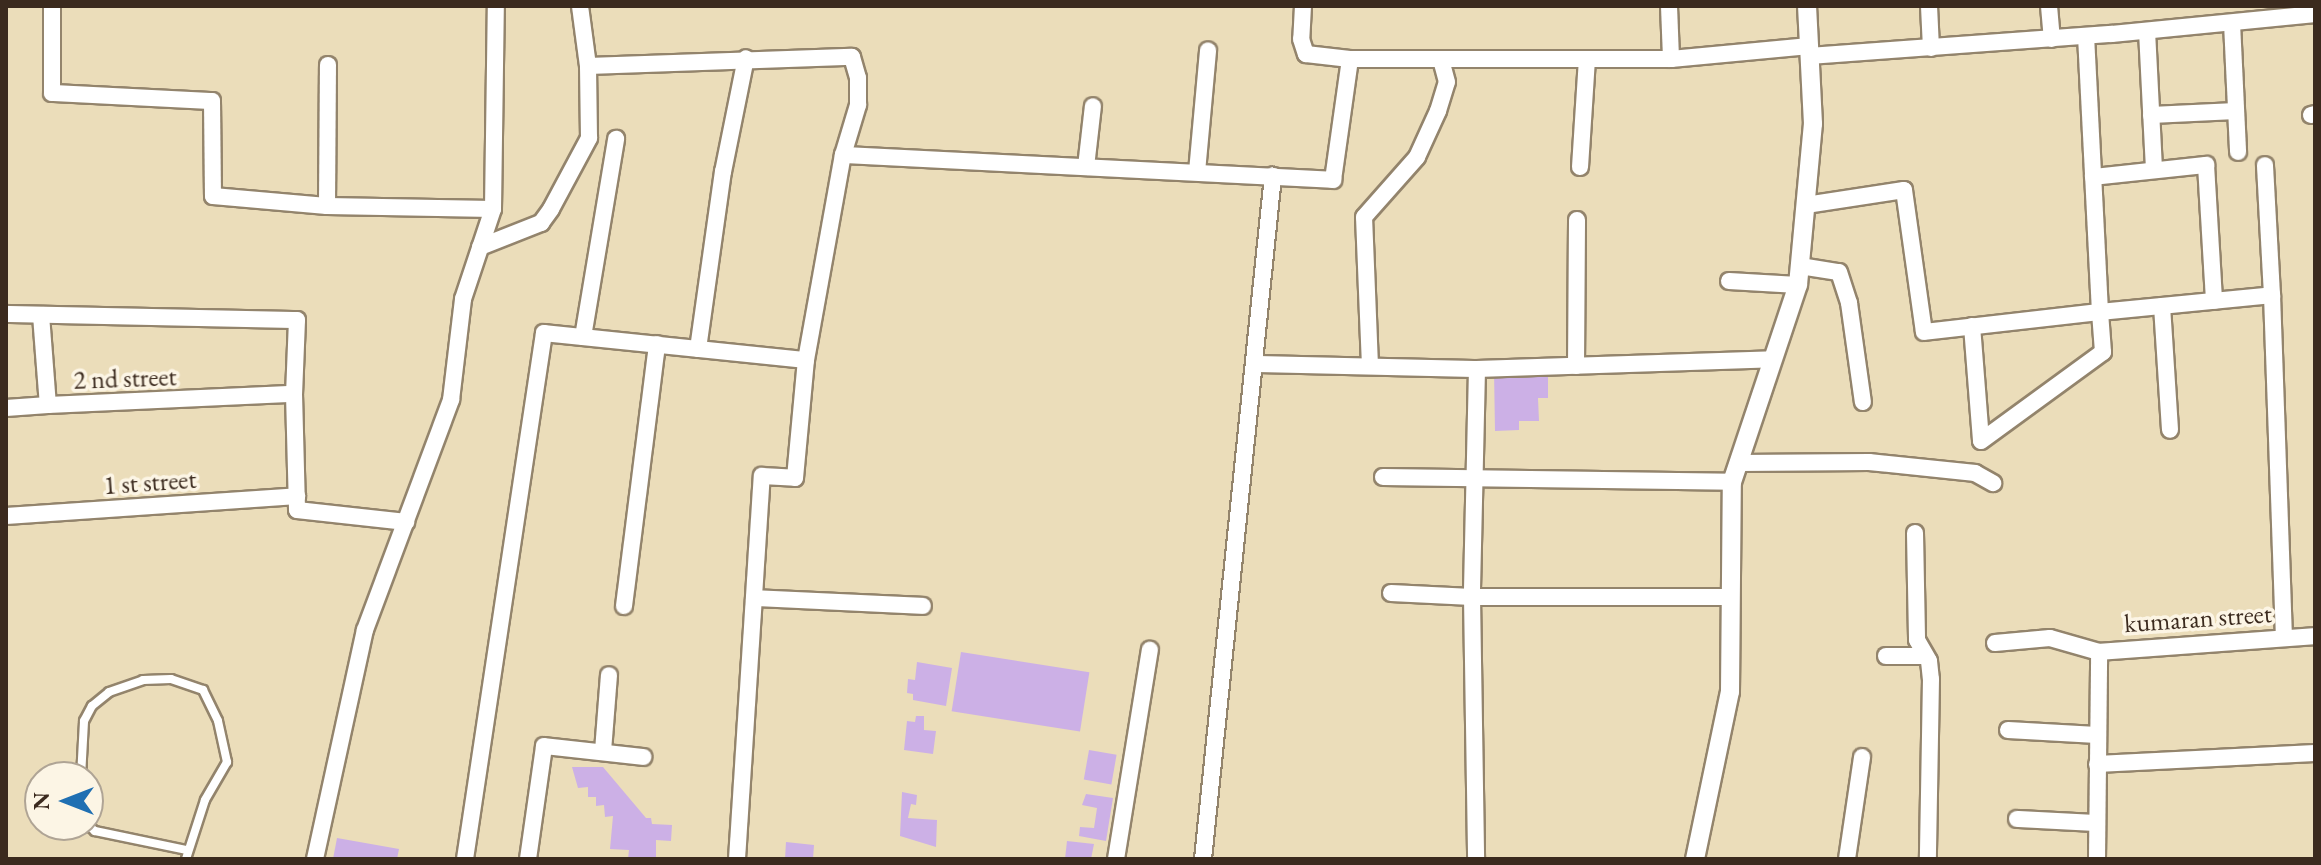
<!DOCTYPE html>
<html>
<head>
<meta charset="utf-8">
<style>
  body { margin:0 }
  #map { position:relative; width:2321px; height:865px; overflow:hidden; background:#ebddba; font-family:"EB Garamond",serif }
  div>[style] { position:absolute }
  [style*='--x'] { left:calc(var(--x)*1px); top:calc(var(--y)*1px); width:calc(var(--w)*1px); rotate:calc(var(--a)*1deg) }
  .building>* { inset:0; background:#ccb0e6; transform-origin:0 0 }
  .roads { filter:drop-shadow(2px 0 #93846c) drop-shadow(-2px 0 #93846c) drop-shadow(0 2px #93846c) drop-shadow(0 -2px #93846c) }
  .service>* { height:8px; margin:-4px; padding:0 4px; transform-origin:4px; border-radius:4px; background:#fff }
  .minor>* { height:16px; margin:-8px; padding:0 8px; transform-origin:8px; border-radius:8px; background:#fff }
  .tertiary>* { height:18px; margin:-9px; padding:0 9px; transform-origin:9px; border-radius:9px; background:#fff }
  span { translate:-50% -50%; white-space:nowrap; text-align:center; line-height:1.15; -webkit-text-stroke:7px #fcf5e5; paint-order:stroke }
  .street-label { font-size:26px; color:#3b2a1e }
  .frame { position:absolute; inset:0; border:8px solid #3b2a1e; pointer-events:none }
  .north { position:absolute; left:24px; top:761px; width:80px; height:80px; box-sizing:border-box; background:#fcf5e5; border:2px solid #afa495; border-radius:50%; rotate:270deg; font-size:22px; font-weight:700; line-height:32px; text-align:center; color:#3b2a1e }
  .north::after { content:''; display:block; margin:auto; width:28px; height:36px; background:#1f6fb2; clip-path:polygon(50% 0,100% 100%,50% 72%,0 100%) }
</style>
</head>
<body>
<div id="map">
  <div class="building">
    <div style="clip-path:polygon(1548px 370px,1548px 398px,1538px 398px,1539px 421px,1519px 421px,1519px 430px,1495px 431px,1494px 371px)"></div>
    <div style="left:961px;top:652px;width:130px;height:60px;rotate:9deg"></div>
    <div style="clip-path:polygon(917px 662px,952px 668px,946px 706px,913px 700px,913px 694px,907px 693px,908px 679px,915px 680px)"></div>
    <div style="clip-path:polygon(916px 716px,924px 716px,924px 730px,936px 731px,933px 754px,904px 750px,907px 721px,915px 722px)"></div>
    <div style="left:1089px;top:750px;width:28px;height:30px;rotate:10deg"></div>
    <div style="clip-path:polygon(572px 767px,603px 767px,646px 818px,651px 818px,652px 824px,672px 825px,671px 841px,656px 840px,656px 859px,628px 859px,629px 850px,610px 849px,613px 816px,605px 817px,604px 805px,596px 806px,596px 797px,588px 797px,588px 787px,578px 788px)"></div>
    <div style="clip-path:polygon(902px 792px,917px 795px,916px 805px,911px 804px,908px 818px,937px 820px,936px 847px,900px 836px)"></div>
    <div style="clip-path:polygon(1086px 794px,1113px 798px,1106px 841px,1079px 836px,1080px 827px,1094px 828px,1097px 808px,1082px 805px)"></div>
    <div style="clip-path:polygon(337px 838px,399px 849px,397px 859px,333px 859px)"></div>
    <div style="clip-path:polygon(1067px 841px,1094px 844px,1091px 859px,1065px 859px)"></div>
    <div style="clip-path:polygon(786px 842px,814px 845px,813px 859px,785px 859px)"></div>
  </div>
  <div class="roads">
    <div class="service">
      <div style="--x:81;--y:777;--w:56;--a:-86.9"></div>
      <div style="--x:84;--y:721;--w:17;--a:-62"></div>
      <div style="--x:92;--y:706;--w:22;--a:-39"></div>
      <div style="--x:109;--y:692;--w:36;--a:-19"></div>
      <div style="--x:143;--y:680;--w:28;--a:-2"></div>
      <div style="--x:171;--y:679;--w:34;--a:19"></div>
      <div style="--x:203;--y:690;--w:34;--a:64"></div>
      <div style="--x:218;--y:721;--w:42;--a:77.6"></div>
      <div style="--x:227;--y:762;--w:44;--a:120.1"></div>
      <div style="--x:205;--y:800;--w:62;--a:107.9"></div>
      <div style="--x:88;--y:825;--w:9;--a:41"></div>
      <div style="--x:95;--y:831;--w:94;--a:11.7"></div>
    </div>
    <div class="minor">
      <div style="--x:52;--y:6;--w:87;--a:90"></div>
      <div style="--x:52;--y:93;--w:160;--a:2.9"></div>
      <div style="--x:212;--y:101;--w:95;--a:89.4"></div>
      <div style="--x:213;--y:196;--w:114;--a:5"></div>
      <div style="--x:327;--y:206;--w:166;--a:1"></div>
      <div style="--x:580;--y:6;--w:61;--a:82.4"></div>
      <div style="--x:1303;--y:6;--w:33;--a:93"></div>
      <div style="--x:1301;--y:39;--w:16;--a:72"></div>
      <div style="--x:1306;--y:54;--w:44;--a:6.5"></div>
      <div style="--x:1669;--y:6;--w:53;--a:87.8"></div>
      <div style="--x:1929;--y:6;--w:42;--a:87.3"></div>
      <div style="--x:2049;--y:6;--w:33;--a:85"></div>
      <div style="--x:2232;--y:23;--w:129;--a:87.3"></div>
      <div style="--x:2147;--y:31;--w:139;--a:87.1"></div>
      <div style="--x:1809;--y:56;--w:304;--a:-4.2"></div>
      <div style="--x:2112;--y:34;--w:204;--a:-5.6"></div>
      <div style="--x:2151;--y:115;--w:85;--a:-2.7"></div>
      <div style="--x:2311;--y:115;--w:4;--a:-14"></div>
      <div style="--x:1086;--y:167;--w:61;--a:-83.5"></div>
      <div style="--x:1580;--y:167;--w:107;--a:-86.3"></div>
      <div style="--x:1197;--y:172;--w:122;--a:-84.8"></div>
      <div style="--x:2093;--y:177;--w:114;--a:-6.1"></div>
      <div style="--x:2206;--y:165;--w:136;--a:86.6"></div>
      <div style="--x:1806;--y:205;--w:99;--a:-8.7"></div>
      <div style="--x:1904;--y:190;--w:143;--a:82"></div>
      <div style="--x:1924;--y:332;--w:177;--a:-6.5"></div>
      <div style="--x:2100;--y:312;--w:276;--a:-92.9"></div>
      <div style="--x:327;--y:206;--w:141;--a:-89.6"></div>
      <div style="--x:480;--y:247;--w:66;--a:-21.5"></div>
      <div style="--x:541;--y:223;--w:17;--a:-54"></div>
      <div style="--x:551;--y:209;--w:81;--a:-61.8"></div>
      <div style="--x:589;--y:138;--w:72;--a:-90.8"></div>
      <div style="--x:588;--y:66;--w:264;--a:-2"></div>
      <div style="--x:852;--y:57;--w:22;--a:74"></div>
      <div style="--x:858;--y:78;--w:27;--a:90"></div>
      <div style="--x:858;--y:105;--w:52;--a:106.7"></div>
      <div style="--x:1800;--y:266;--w:39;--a:9"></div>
      <div style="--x:1839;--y:272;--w:33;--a:72"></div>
      <div style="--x:1849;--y:303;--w:100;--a:82"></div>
      <div style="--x:1729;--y:281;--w:69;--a:3.3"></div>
      <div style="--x:2272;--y:295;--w:342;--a:88"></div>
      <div style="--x:2162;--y:306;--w:124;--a:86.3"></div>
      <div style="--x:6;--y:314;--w:291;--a:1.2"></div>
      <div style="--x:297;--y:320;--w:74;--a:92.3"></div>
      <div style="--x:294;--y:394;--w:116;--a:88.5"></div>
      <div style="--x:297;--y:510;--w:110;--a:6.3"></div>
      <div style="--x:41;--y:315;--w:90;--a:85.6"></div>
      <div style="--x:48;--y:405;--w:246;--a:-2.6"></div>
      <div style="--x:1972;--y:326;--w:115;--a:85.5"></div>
      <div style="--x:1981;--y:441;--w:151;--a:-36.1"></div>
      <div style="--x:2103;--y:352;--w:40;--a:-94.3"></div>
      <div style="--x:2100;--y:312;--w:173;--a:-5.6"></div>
      <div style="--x:2272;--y:295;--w:130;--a:-93.1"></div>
      <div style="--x:583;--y:337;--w:201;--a:-80.5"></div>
      <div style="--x:698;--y:349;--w:179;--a:-82"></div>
      <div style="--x:723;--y:172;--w:116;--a:-78.6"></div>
      <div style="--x:1255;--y:364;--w:222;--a:1.3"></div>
      <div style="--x:1477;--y:369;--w:228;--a:91.3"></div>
      <div style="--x:1472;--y:597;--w:262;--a:89.1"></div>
      <div style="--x:1370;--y:366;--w:149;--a:-92.3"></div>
      <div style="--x:1364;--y:217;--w:80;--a:-48.5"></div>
      <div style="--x:1417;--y:157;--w:51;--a:-65.5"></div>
      <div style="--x:1438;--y:111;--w:30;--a:-73"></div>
      <div style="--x:1447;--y:82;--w:23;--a:-105"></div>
      <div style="--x:1576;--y:366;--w:146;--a:-89.6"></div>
      <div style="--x:1477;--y:369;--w:296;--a:-1.9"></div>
      <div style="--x:6;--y:408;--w:42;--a:-4.1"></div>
      <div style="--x:1739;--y:463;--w:130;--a:-0.4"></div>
      <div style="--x:1869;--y:462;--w:107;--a:5.9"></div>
      <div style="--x:1975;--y:473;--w:21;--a:29"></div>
      <div style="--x:1383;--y:477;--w:349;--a:0.8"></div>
      <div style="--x:6;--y:516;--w:292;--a:-3.9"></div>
      <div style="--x:1915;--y:533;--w:107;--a:88.9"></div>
      <div style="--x:1917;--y:640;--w:24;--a:60"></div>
      <div style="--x:1929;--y:661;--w:18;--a:84"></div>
      <div style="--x:1931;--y:679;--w:180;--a:91"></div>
      <div style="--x:1391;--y:593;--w:81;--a:2.8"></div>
      <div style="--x:1472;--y:597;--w:259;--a:0"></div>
      <div style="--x:754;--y:598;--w:169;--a:2.7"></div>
      <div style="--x:624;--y:606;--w:264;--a:-82.8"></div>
      <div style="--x:1995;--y:643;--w:55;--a:-5.2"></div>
      <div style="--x:2050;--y:638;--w:51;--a:15.9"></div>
      <div style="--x:1886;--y:656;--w:39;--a:0"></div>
      <div style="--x:2008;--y:730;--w:89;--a:3.2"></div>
      <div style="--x:603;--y:751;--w:76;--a:-85.5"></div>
      <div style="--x:2097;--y:764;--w:218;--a:-2.9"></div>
      <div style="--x:2017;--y:819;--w:80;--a:2.9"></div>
      <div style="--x:315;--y:859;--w:234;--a:-77.7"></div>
      <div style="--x:365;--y:630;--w:246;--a:-69.5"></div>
      <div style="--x:451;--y:400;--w:102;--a:-83.2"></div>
      <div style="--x:463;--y:299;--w:95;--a:-71.6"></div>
      <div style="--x:493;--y:209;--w:203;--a:-89.2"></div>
      <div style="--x:465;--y:859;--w:532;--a:-81.46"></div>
      <div style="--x:544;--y:333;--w:263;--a:5.9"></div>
      <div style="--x:806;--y:360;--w:208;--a:-79.8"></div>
      <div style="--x:843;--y:155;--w:491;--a:2.9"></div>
      <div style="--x:1333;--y:180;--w:122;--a:-82"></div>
      <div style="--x:1350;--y:59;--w:321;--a:0"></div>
      <div style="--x:1671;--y:59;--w:139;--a:-5.4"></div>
      <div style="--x:528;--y:859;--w:114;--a:-81.9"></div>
      <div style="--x:544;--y:746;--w:100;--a:6.3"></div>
      <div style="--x:737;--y:859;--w:384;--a:-86.3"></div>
      <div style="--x:762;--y:476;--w:33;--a:3"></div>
      <div style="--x:795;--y:478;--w:119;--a:-84.7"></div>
      <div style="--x:1116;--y:859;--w:212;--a:-80.8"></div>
      <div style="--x:1203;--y:859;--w:687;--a:-84.15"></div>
      <div style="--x:1847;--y:859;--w:103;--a:-81.6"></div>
      <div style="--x:2097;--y:859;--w:207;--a:-89.4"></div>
      <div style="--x:2099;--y:652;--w:217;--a:-4.2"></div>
    </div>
    <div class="tertiary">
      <div style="--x:1695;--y:859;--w:171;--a:-78.2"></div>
      <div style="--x:1730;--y:692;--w:210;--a:-89.5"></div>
      <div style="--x:1732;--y:482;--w:208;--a:-71.5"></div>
      <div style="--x:1798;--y:285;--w:162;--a:-84.7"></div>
      <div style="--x:1813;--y:124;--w:118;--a:-92.9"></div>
    </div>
  </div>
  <div class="street-label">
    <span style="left:125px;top:379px;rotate:-2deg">2 nd street</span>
    <span style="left:150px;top:483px;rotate:-4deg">1 st street</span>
    <span style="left:2198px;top:619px;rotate:-4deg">kumaran street</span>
  </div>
  <div class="frame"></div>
  <div class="north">N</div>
</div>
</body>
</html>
